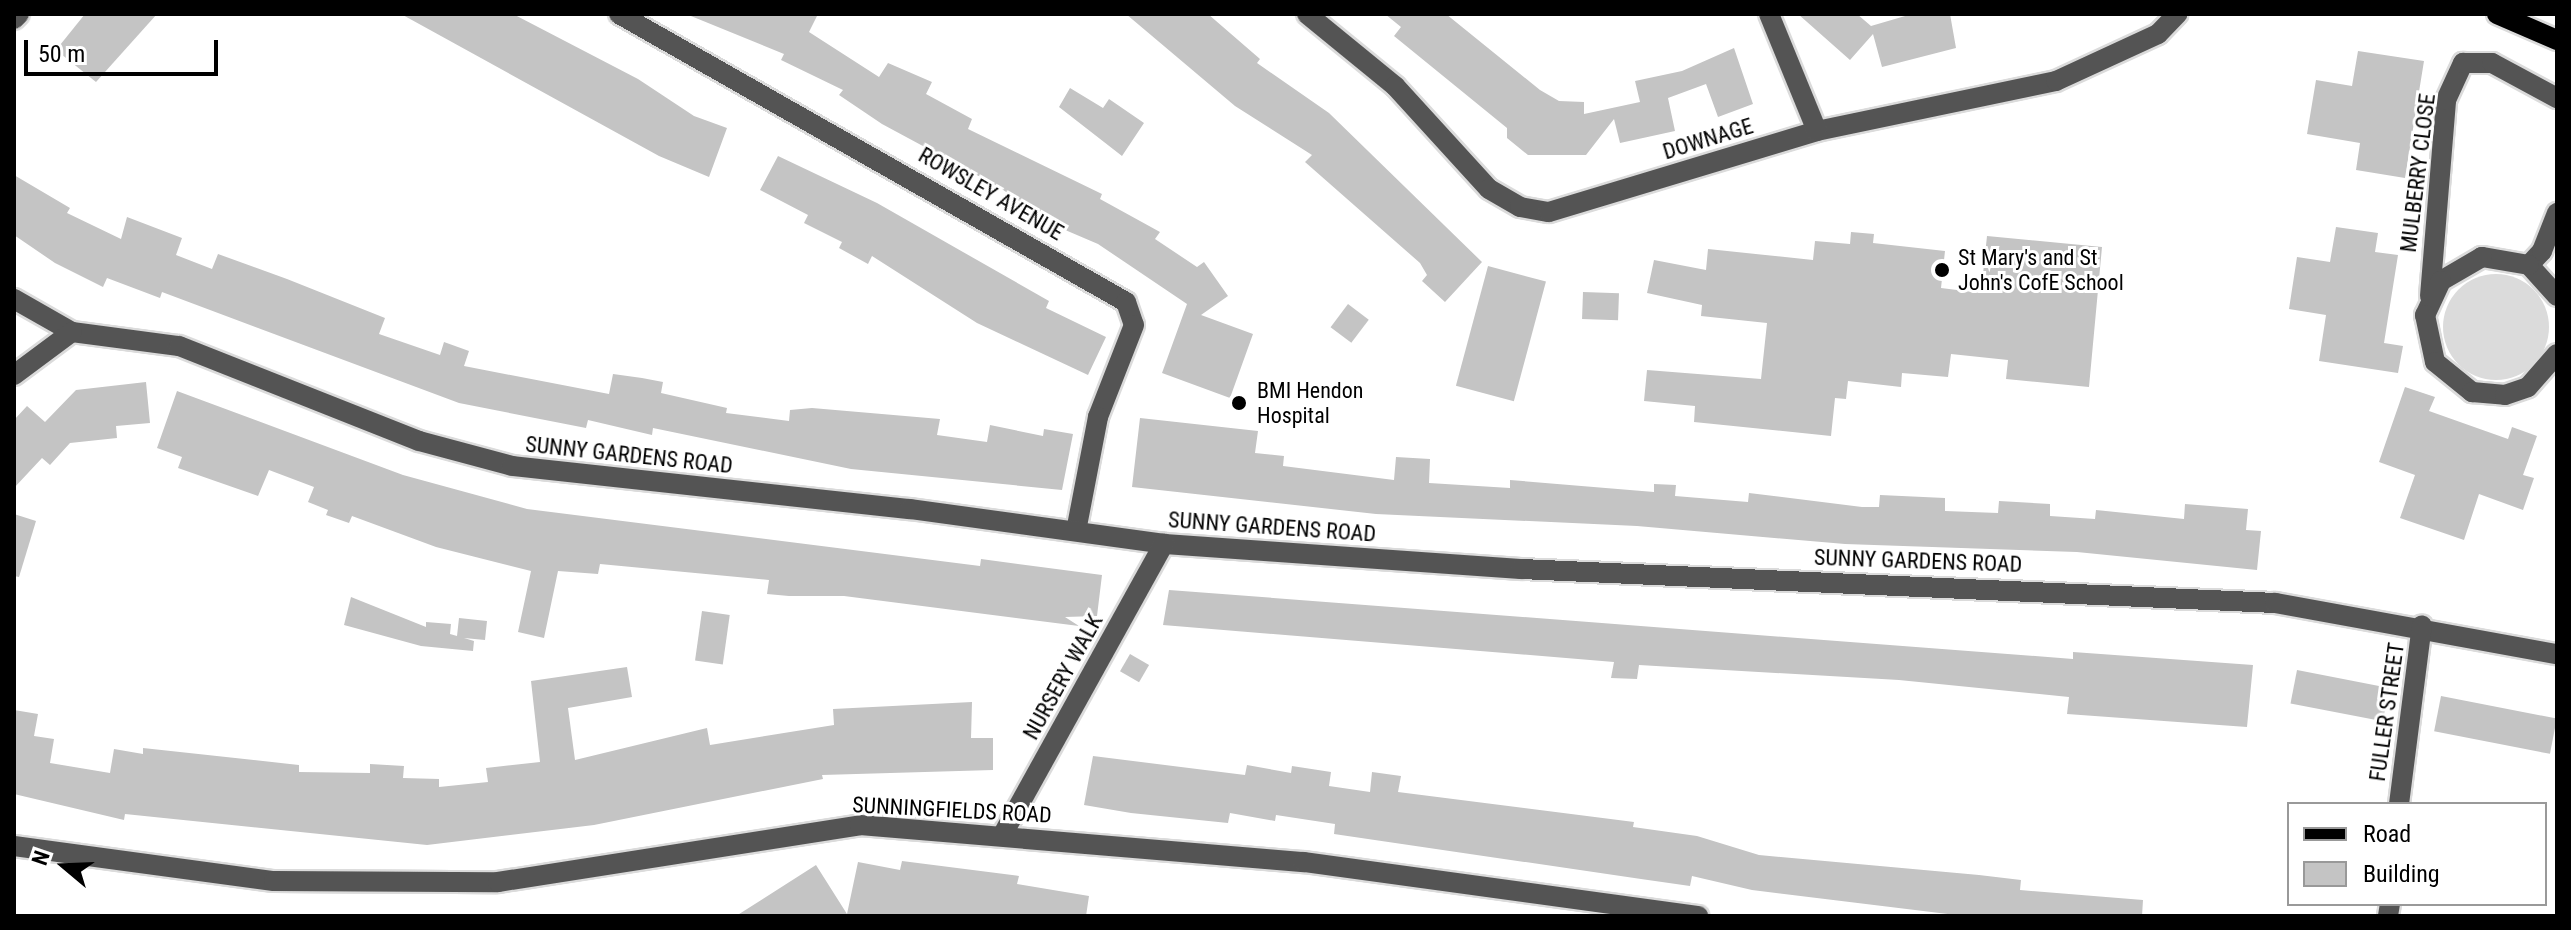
<!DOCTYPE html>
<html>
<head>
<meta charset="utf-8">
<style>
  body { margin:0 }
  #map { position:relative; width:2571px; height:930px; overflow:hidden; background:#fff; font-family:"Roboto Condensed",sans-serif }
  div>[style] { position:absolute }
  [style*='--x'] { left:calc(var(--x)*1px); top:calc(var(--y)*1px); width:calc(var(--w)*1px); rotate:calc(var(--a)*1deg) }
  .green>* { inset:0; background:#dbdbdb }
  .round { border-radius:50% }
  .building>* { inset:0; background:#c4c4c4; transform-origin:0 0 }
  .roads { filter:drop-shadow(2px 0 #dbdbdb) drop-shadow(-2px 0 #dbdbdb) drop-shadow(0 2px #dbdbdb) drop-shadow(0 -2px #dbdbdb) }
  .minor>* { height:20px; margin:-10px; padding:0 10px; transform-origin:10px; border-radius:10px; background:#545454 }
  .major>* { height:20px; margin:-10px; padding:0 10px; transform-origin:10px; border-radius:10px; background:#000 }
  .dots>* { width:22px; height:22px; translate:-50% -50%; box-sizing:border-box; border:4px solid #fff; border-radius:50% }
  span { translate:-50% -50%; white-space:nowrap; text-align:center; line-height:1.15; -webkit-text-stroke:6px #fff; paint-order:stroke }
  .street-label { font-size:22px; color:#000 }
  .poi-label { font-size:22px; color:#000 }
  .left { translate:0 -50%; text-align:left }
  .frame { position:absolute; inset:0; border:16px solid #000; pointer-events:none }
  .legend { position:absolute; left:2287px; top:802px; width:260px; height:104px; box-sizing:border-box; background:#fff; border:2px solid #999; margin:0; padding:10px 14px; list-style:none; font-size:24px; color:#000 }
  .legend li { display:flex; align-items:center; gap:16px; height:40px }
  .legend b { width:40px; border:2px solid #999 }
  .north { position:absolute; left:24px; top:826px; width:80px; height:80px; -webkit-text-stroke:6px #fff; paint-order:stroke; rotate:289deg; font-size:22px; font-weight:700; line-height:32px; text-align:center; color:#000 }
  .north::after { content:''; display:block; margin:auto; width:28px; height:36px; background:#000; clip-path:polygon(50% 0,100% 100%,50% 72%,0 100%) }
  .scale { position:absolute; left:24px; top:40px; width:194px; height:36px; box-sizing:border-box; border:4px solid #000; border-top:0; padding-left:10px; font-size:24px; line-height:28px; white-space:nowrap; color:#000; -webkit-text-stroke:6px #fff; paint-order:stroke }
</style>
</head>
<body>
<div id="map">
  <div class="green">
    <div class="round" style="left:2443px;top:274px;width:106px;height:106px"></div>
  </div>
  <div class="building">
    <div style="clip-path:polygon(85px 14px,157px 14px,96px 82px,56px 50px)"></div>
    <div style="clip-path:polygon(401px 14px,513px 14px,638px 79px,694px 116px,727px 128px,709px 177px,659px 156px)"></div>
    <div style="clip-path:polygon(686px 14px,818px 14px,809px 32px,879px 77px,888px 63px,932px 82px,926px 94px,972px 119px,968px 129px,1102px 194px,1100px 199px,1160px 232px,1155px 239px,1197px 267px,1204px 262px,1228px 296px,1201px 315px,1253px 334px,1230px 398px,1162px 373px,1187px 304px,1098px 244px,1016px 209px,1020px 202px,999px 187px,882px 124px,839px 95px,843px 90px,781px 60px,784px 54px)"></div>
    <div style="clip-path:polygon(1126px 14px,1208px 14px,1260px 59px,1257px 63px,1329px 113px,1482px 262px,1445px 302px,1422px 281px,1427px 275px,1420px 263px,1305px 162px,1312px 155px,1235px 106px)"></div>
    <div style="clip-path:polygon(1385px 14px,1446px 14px,1540px 90px,1559px 101px,1584px 102px,1584px 114px,1640px 102px,1635px 81px,1682px 71px,1734px 48px,1753px 104px,1718px 117px,1706px 84px,1668px 98px,1675px 131px,1620px 143px,1614px 119px,1586px 155px,1528px 155px,1507px 138px,1507px 128px,1394px 36px,1401px 27px)"></div>
    <div style="clip-path:polygon(1798px 14px,1857px 14px,1871px 26px,1912px 14px,1950px 14px,1956px 48px,1882px 67px,1873px 34px,1850px 60px)"></div>
    <div style="clip-path:polygon(2358px 51px,2424px 61px,2405px 178px,2356px 170px,2360px 143px,2307px 134px,2316px 80px,2352px 86px)"></div>
    <div style="clip-path:polygon(1070px 88px,1103px 108px,1109px 99px,1144px 123px,1122px 156px,1059px 107px)"></div>
    <div style="clip-path:polygon(778px 156px,877px 203px,1049px 301px,1046px 308px,1106px 337px,1088px 375px,977px 323px,872px 256px,868px 264px,839px 248px,842px 242px,804px 223px,808px 215px,760px 190px)"></div>
    <div style="clip-path:polygon(14px 175px,70px 208px,67px 213px,121px 239px,127px 217px,182px 238px,176px 255px,212px 269px,218px 254px,287px 279px,385px 318px,379px 334px,440px 355px,444px 342px,469px 351px,464px 366px,609px 394px,613px 374px,642px 378px,663px 382px,661px 393px,727px 408px,726px 413px,789px 421px,790px 410px,812px 408px,940px 419px,937px 435px,987px 442px,990px 425px,1043px 436px,1044px 429px,1073px 434px,1062px 490px,851px 469px,653px 428px,652px 435px,588px 420px,586px 428px,459px 403px,162px 292px,160px 298px,107px 278px,103px 287px,55px 263px,14px 235px)"></div>
    <div style="clip-path:polygon(2336px 227px,2378px 233px,2375px 252px,2398px 255px,2384px 343px,2403px 346px,2398px 373px,2319px 361px,2326px 315px,2289px 309px,2297px 257px,2330px 262px)"></div>
    <div style="clip-path:polygon(1851px 232px,1874px 234px,1873px 243px,1945px 251px,1941px 288px,1981px 293px,1987px 236px,2102px 247px,2089px 387px,2006px 379px,2008px 360px,1951px 354px,1948px 377px,1902px 373px,1901px 387px,1848px 381px,1846px 399px,1835px 398px,1831px 436px,1694px 422px,1695px 406px,1644px 401px,1647px 370px,1761px 379px,1767px 323px,1701px 316px,1702px 305px,1647px 293px,1654px 260px,1706px 270px,1708px 249px,1813px 260px,1815px 241px,1850px 244px)"></div>
    <div style="left:1488px;top:266px;width:60px;height:124px;rotate:15deg"></div>
    <div style="left:1583px;top:292px;width:36px;height:27px;rotate:2deg"></div>
    <div style="left:1348px;top:304px;width:26px;height:29px;rotate:37deg"></div>
    <div style="clip-path:polygon(146px 382px,150px 423px,116px 426px,117px 438px,70px 443px,50px 465px,42px 458px,14px 488px,14px 420px,27px 406px,45px 422px,76px 390px)"></div>
    <div style="clip-path:polygon(2405px 387px,2435px 397px,2429px 411px,2508px 439px,2512px 427px,2537px 436px,2523px 475px,2534px 478px,2523px 510px,2479px 494px,2464px 540px,2400px 518px,2415px 475px,2379px 462px)"></div>
    <div style="clip-path:polygon(177px 391px,403px 475px,527px 509px,980px 566px,981px 559px,1102px 575px,1097px 616px,1065px 617px,1079px 626px,844px 596px,789px 596px,767px 594px,769px 580px,600px 564px,598px 574px,558px 571px,544px 638px,518px 632px,531px 571px,436px 547px,352px 516px,349px 523px,326px 515px,328px 510px,308px 502px,314px 487px,269px 470px,258px 496px,178px 468px,182px 457px,157px 448px)"></div>
    <div style="clip-path:polygon(1140px 418px,1258px 431px,1255px 453px,1284px 456px,1283px 466px,1394px 480px,1396px 457px,1430px 459px,1429px 483px,1510px 488px,1510px 480px,1654px 492px,1654px 484px,1676px 485px,1675px 496px,1748px 502px,1749px 493px,1862px 507px,1879px 507px,1880px 495px,1945px 498px,1945px 511px,1998px 513px,1999px 501px,2050px 504px,2050px 516px,2095px 519px,2096px 510px,2184px 519px,2185px 504px,2248px 509px,2246px 530px,2261px 531px,2257px 570px,2077px 552px,1845px 544px,1637px 526px,1376px 514px,1132px 487px)"></div>
    <div style="clip-path:polygon(14px 514px,36px 521px,19px 577px,14px 576px)"></div>
    <div style="clip-path:polygon(1169px 590px,2073px 659px,2073px 652px,2253px 665px,2247px 727px,2067px 714px,2069px 697px,1899px 680px,1639px 665px,1637px 679px,1611px 678px,1614px 662px,1163px 625px)"></div>
    <div style="clip-path:polygon(351px 597px,426px 627px,426px 622px,451px 624px,450px 634px,457px 636px,459px 618px,487px 621px,485px 640px,464px 638px,474px 641px,473px 651px,421px 646px,344px 625px)"></div>
    <div style="left:702px;top:611px;width:28px;height:50px;rotate:8deg"></div>
    <div style="left:1130px;top:654px;width:22px;height:20px;rotate:30deg"></div>
    <div style="clip-path:polygon(627px 667px,632px 697px,568px 708px,575px 760px,707px 728px,710px 745px,834px 725px,833px 709px,972px 702px,971px 738px,993px 738px,993px 770px,822px 775px,823px 779px,594px 825px,427px 845px,125px 814px,124px 820px,14px 794px,14px 710px,38px 714px,34px 736px,54px 739px,50px 763px,110px 773px,114px 749px,143px 754px,143px 748px,299px 765px,299px 772px,370px 773px,370px 764px,404px 766px,403px 778px,439px 779px,439px 787px,488px 782px,486px 768px,540px 762px,531px 681px)"></div>
    <div style="left:2297px;top:670px;width:94px;height:34px;rotate:11deg"></div>
    <div style="left:2441px;top:696px;width:118px;height:36px;rotate:11deg"></div>
    <div style="clip-path:polygon(1093px 756px,1245px 775px,1247px 765px,1291px 773px,1292px 766px,1331px 772px,1329px 786px,1370px 792px,1372px 772px,1401px 776px,1398px 792px,1634px 822px,1633px 827px,1697px 836px,1759px 855px,1979px 875px,2021px 880px,2020px 890px,2143px 900px,2142px 916px,1964px 916px,1752px 890px,1692px 876px,1690px 886px,1641px 879px,1334px 834px,1335px 824px,1276px 815px,1275px 821px,1230px 813px,1228px 823px,1131px 813px,1084px 805px)"></div>
    <div style="clip-path:polygon(902px 861px,1019px 876px,1017px 884px,1089px 896px,1086px 916px,736px 916px,816px 865px,847px 914px,858px 862px,900px 870px)"></div>
  </div>
  <div class="roads">
    <div class="minor">
      <div style="--x:619;--y:14;--w:583;--a:29.6"></div>
      <div style="--x:1126;--y:302;--w:24;--a:71"></div>
      <div style="--x:1134;--y:325;--w:99;--a:111.4"></div>
      <div style="--x:1098;--y:417;--w:116;--a:100.9"></div>
      <div style="--x:1307;--y:14;--w:114;--a:39.3"></div>
      <div style="--x:1395;--y:86;--w:139;--a:47.6"></div>
      <div style="--x:1489;--y:189;--w:36;--a:30"></div>
      <div style="--x:1520;--y:207;--w:29;--a:10"></div>
      <div style="--x:1549;--y:212;--w:280;--a:-16.8"></div>
      <div style="--x:1817;--y:131;--w:244;--a:-11.8"></div>
      <div style="--x:2056;--y:81;--w:112;--a:-24.7"></div>
      <div style="--x:2158;--y:34;--w:28;--a:-46"></div>
      <div style="--x:1769;--y:14;--w:126;--a:67.7"></div>
      <div style="--x:14;--y:19;--w:7;--a:-45"></div>
      <div style="--x:2529;--y:265;--w:19;--a:-47"></div>
      <div style="--x:2542;--y:251;--w:41;--a:-68.5"></div>
      <div style="--x:2430;--y:296;--w:197;--a:-85.3"></div>
      <div style="--x:2446;--y:100;--w:41;--a:-65.3"></div>
      <div style="--x:2463;--y:63;--w:29;--a:0"></div>
      <div style="--x:2492;--y:63;--w:74;--a:28.3"></div>
      <div style="--x:2557;--y:296;--w:42;--a:-132.1"></div>
      <div style="--x:2529;--y:265;--w:48;--a:-170.3"></div>
      <div style="--x:2482;--y:257;--w:48;--a:149.7"></div>
      <div style="--x:2441;--y:281;--w:38;--a:115"></div>
      <div style="--x:2425;--y:315;--w:48;--a:78"></div>
      <div style="--x:2435;--y:362;--w:48;--a:39"></div>
      <div style="--x:2472;--y:392;--w:33;--a:5"></div>
      <div style="--x:2505;--y:395;--w:24;--a:-19"></div>
      <div style="--x:2528;--y:387;--w:44;--a:-48.7"></div>
      <div style="--x:14;--y:299;--w:67;--a:29.6"></div>
      <div style="--x:72;--y:332;--w:108;--a:7.5"></div>
      <div style="--x:179;--y:346;--w:258;--a:21.6"></div>
      <div style="--x:419;--y:441;--w:96;--a:15"></div>
      <div style="--x:512;--y:466;--w:400;--a:6.2"></div>
      <div style="--x:910;--y:509;--w:256;--a:7.8"></div>
      <div style="--x:1164;--y:544;--w:358;--a:4"></div>
      <div style="--x:1521;--y:569;--w:755;--a:2.58"></div>
      <div style="--x:2275;--y:603;--w:287;--a:10.3"></div>
      <div style="--x:14;--y:375;--w:72;--a:-36.6"></div>
      <div style="--x:2399;--y:804;--w:180;--a:-82.7"></div>
      <div style="--x:1003;--y:834;--w:332;--a:-61"></div>
      <div style="--x:14;--y:846;--w:262;--a:7.7"></div>
      <div style="--x:274;--y:881;--w:224;--a:0.3"></div>
      <div style="--x:498;--y:882;--w:366;--a:-8.9"></div>
      <div style="--x:860;--y:825;--w:446;--a:4.8"></div>
      <div style="--x:1304;--y:862;--w:398;--a:7.8"></div>
      <div style="--x:2388;--y:916;--w:12;--a:-81"></div>
    </div>
    <div class="major">
      <div style="--x:2497;--y:14;--w:65;--a:23.4"></div>
    </div>
  </div>
  <div class="dots">
    <div style="left:1942px;top:270px;background:#000"></div>
    <div style="left:1239px;top:403px;background:#000"></div>
  </div>
  <div class="street-label">
    <span style="left:1708px;top:139px;rotate:-17deg">DOWNAGE</span>
    <span style="left:2418px;top:173px;rotate:-83deg">MULBERRY CLOSE</span>
    <span style="left:991px;top:194px;rotate:30deg">ROWSLEY AVENUE</span>
    <span style="left:629px;top:455px;rotate:6deg">SUNNY GARDENS ROAD</span>
    <span style="left:1272px;top:527px;rotate:4deg">SUNNY GARDENS ROAD</span>
    <span style="left:1918px;top:561px;rotate:2deg">SUNNY GARDENS ROAD</span>
    <span style="left:1063px;top:677px;rotate:-61deg">NURSERY WALK</span>
    <span style="left:2387px;top:712px;rotate:-82deg">FULLER STREET</span>
    <span style="left:952px;top:810px;rotate:3deg">SUNNINGFIELDS ROAD</span>
  </div>
  <div class="poi-label">
    <span class="left" style="left:1958px;top:270px">St Mary's and St<br>John's CofE School</span>
    <span class="left" style="left:1257px;top:403px">BMI Hendon<br>Hospital</span>
  </div>
  <div class="frame"></div>
  <ul class="legend">
  <li><b style="height:10px;background:#000"></b>Road</li>
  <li><b style="height:22px;background:#c4c4c4"></b>Building</li>
  </ul>
  <div class="north">N</div>
  <div class="scale">50 m</div>
</div>
</body>
</html>
